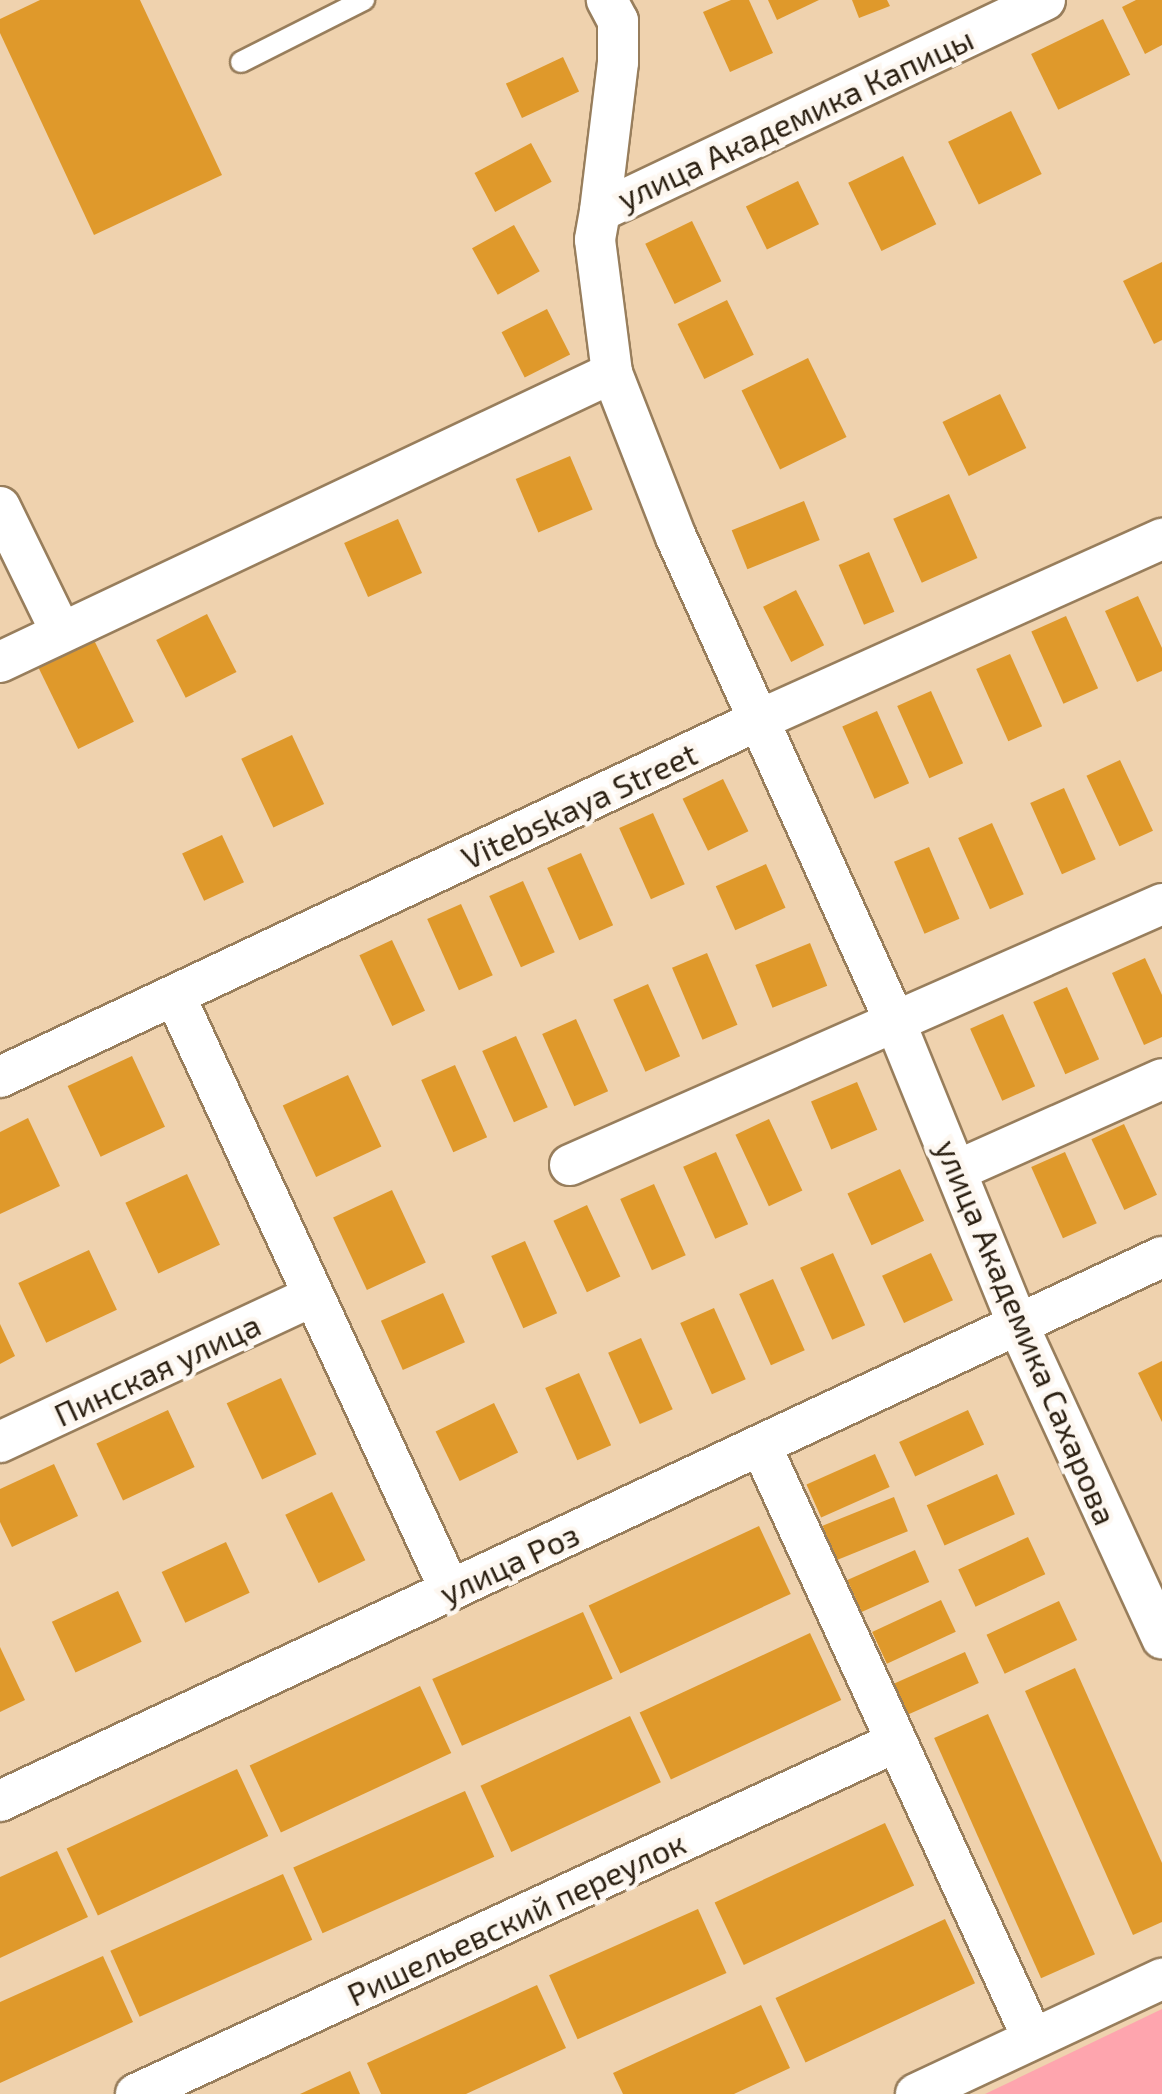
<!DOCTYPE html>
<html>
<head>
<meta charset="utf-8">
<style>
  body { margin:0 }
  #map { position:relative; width:1162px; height:2094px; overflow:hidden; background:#efd2ae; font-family:"Exo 2",sans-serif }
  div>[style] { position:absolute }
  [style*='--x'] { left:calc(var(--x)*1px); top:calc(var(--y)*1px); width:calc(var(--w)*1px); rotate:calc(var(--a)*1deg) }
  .green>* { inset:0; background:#fea5ae }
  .building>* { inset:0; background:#df992b; transform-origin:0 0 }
  .roads { filter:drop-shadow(2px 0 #987e5c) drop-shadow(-2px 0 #987e5c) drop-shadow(0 2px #987e5c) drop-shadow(0 -2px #987e5c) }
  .lane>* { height:20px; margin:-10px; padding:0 10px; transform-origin:10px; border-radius:10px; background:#fff }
  .street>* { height:40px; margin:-20px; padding:0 20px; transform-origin:20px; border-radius:20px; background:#fff }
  span { translate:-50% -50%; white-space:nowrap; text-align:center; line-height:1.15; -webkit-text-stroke:9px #fdf7f0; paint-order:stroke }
  .street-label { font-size:32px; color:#2c2113 }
</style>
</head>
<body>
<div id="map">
  <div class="green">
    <div style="clip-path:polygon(1162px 2009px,1162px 2094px,985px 2094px)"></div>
  </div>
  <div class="building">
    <div style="clip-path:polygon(40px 0,140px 0,222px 175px,94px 235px,0 33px,0 19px)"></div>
    <div style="clip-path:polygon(731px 0,749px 0,773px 53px,730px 72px,703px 12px)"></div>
    <div style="clip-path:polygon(768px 0,819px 0,777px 20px)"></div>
    <div style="clip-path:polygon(852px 0,887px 0,890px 6px,859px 18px)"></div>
    <div style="clip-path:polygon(1136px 0,1162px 0,1162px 45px,1145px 54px,1122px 7px)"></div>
    <div style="left:1103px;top:19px;width:62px;height:80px;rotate:64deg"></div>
    <div style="left:563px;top:57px;width:38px;height:63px;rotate:65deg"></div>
    <div style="left:1011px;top:111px;width:70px;height:70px;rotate:64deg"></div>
    <div style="left:531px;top:143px;width:44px;height:64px;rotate:62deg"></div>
    <div style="left:903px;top:156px;width:76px;height:61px;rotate:64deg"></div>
    <div style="left:798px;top:181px;width:48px;height:58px;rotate:64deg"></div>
    <div style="left:692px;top:221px;width:67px;height:52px;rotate:64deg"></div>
    <div style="left:514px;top:225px;width:53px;height:48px;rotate:61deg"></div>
    <div style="clip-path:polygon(1162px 262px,1162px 340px,1154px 344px,1123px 281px)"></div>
    <div style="left:727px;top:300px;width:61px;height:55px;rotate:64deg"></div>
    <div style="left:547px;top:309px;width:51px;height:51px;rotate:63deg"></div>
    <div style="left:808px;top:358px;width:88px;height:74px;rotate:64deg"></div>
    <div style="left:1000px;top:394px;width:60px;height:64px;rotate:64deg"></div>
    <div style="left:570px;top:456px;width:58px;height:59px;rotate:67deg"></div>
    <div style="left:949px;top:494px;width:70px;height:61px;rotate:66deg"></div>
    <div style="left:804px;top:501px;width:42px;height:78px;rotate:68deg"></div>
    <div style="left:398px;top:519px;width:59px;height:59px;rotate:66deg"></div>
    <div style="left:869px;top:552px;width:65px;height:33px;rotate:67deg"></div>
    <div style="left:796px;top:590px;width:62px;height:37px;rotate:63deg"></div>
    <div style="clip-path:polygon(1138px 596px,1162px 648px,1162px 671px,1137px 682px,1105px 611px)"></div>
    <div style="left:207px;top:614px;width:65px;height:57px;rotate:63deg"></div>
    <div style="left:1066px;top:616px;width:79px;height:38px;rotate:66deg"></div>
    <div style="left:94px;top:640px;width:91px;height:62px;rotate:64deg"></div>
    <div style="left:1010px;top:654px;width:79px;height:37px;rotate:66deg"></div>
    <div style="left:931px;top:691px;width:79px;height:37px;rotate:66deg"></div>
    <div style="left:877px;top:711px;width:79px;height:38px;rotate:66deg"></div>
    <div style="left:292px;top:735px;width:76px;height:56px;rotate:65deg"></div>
    <div style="left:1120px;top:760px;width:78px;height:37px;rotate:65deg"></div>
    <div style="left:723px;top:779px;width:58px;height:45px;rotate:64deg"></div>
    <div style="left:1064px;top:788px;width:78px;height:37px;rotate:66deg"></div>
    <div style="left:653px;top:813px;width:78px;height:37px;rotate:66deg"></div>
    <div style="left:992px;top:823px;width:78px;height:37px;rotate:66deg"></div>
    <div style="left:222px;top:835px;width:52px;height:44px;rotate:65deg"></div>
    <div style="left:929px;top:847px;width:78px;height:38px;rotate:67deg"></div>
    <div style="left:581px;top:853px;width:79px;height:37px;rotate:66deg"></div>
    <div style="left:766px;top:864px;width:48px;height:55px;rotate:66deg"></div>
    <div style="left:523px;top:881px;width:78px;height:37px;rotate:66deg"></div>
    <div style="left:461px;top:904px;width:78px;height:37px;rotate:66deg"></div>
    <div style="left:392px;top:940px;width:78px;height:36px;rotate:65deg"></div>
    <div style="left:810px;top:943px;width:46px;height:59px;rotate:68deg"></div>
    <div style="left:707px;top:953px;width:78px;height:38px;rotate:67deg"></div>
    <div style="clip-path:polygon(1145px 958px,1162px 995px,1162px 1037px,1144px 1045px,1112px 973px)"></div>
    <div style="left:648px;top:984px;width:79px;height:38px;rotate:66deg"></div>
    <div style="left:1067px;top:987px;width:79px;height:37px;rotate:66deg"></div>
    <div style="left:1003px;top:1014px;width:79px;height:36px;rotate:66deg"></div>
    <div style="left:576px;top:1019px;width:79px;height:37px;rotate:66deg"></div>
    <div style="left:516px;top:1036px;width:78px;height:37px;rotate:66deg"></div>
    <div style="left:132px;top:1056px;width:78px;height:71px;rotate:65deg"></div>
    <div style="left:455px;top:1065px;width:79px;height:37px;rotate:66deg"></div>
    <div style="left:348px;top:1075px;width:79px;height:72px;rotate:65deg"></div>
    <div style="left:857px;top:1082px;width:52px;height:50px;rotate:67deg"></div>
    <div style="clip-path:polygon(28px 1118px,60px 1186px,0 1214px,0 1132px)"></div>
    <div style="left:769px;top:1119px;width:79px;height:37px;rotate:65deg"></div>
    <div style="left:1124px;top:1124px;width:78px;height:36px;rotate:65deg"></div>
    <div style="left:716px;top:1152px;width:79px;height:36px;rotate:66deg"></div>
    <div style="left:1065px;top:1152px;width:78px;height:37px;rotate:66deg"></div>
    <div style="left:900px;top:1169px;width:57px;height:58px;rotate:65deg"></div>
    <div style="left:187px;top:1174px;width:78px;height:68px;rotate:65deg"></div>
    <div style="left:654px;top:1184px;width:78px;height:37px;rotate:66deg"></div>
    <div style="left:392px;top:1190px;width:80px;height:65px;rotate:65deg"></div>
    <div style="left:587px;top:1205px;width:79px;height:37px;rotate:65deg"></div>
    <div style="left:525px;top:1241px;width:79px;height:37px;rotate:66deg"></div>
    <div style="left:89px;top:1250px;width:66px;height:78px;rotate:65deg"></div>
    <div style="left:833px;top:1253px;width:79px;height:36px;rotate:66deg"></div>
    <div style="left:931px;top:1253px;width:52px;height:54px;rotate:65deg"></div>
    <div style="left:773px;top:1279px;width:78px;height:37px;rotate:66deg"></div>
    <div style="left:443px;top:1293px;width:54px;height:68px;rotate:66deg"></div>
    <div style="left:714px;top:1308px;width:78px;height:37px;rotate:66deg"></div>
    <div style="clip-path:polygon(0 1324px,15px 1356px,0 1364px)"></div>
    <div style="left:641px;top:1338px;width:78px;height:36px;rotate:66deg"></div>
    <div style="clip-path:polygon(1162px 1361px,1162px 1422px,1138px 1373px)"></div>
    <div style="left:579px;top:1373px;width:79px;height:37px;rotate:66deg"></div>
    <div style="left:281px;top:1378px;width:84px;height:60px;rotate:65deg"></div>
    <div style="left:494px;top:1403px;width:55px;height:65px;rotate:64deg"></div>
    <div style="left:168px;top:1410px;width:63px;height:79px;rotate:65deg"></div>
    <div style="left:968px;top:1410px;width:38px;height:76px;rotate:65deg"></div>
    <div style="left:875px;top:1454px;width:36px;height:75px;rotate:66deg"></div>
    <div style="clip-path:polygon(54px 1464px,78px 1516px,12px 1547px,0 1522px,0 1489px)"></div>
    <div style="left:997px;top:1474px;width:44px;height:77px;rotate:66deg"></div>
    <div style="left:332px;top:1492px;width:76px;height:52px;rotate:64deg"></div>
    <div style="left:894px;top:1497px;width:37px;height:77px;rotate:68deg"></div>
    <div style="left:759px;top:1526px;width:75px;height:188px;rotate:65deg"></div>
    <div style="left:1028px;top:1537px;width:41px;height:77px;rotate:65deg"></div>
    <div style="left:226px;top:1542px;width:56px;height:71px;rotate:65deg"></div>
    <div style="left:915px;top:1550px;width:35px;height:74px;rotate:66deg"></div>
    <div style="left:118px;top:1591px;width:56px;height:73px;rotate:65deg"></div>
    <div style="left:941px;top:1600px;width:35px;height:76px;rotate:65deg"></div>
    <div style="left:1059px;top:1601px;width:43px;height:80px;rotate:65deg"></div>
    <div style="left:583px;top:1612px;width:73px;height:165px;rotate:66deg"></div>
    <div style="left:810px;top:1633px;width:74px;height:188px;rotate:65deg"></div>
    <div style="clip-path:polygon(0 1647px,25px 1700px,0 1712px)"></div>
    <div style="left:965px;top:1652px;width:34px;height:78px;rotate:66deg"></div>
    <div style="clip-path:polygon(1075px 1668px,1162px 1863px,1162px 1922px,1133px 1935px,1025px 1691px)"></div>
    <div style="left:420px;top:1686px;width:74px;height:188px;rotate:65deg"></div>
    <div style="left:988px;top:1714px;width:263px;height:59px;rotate:66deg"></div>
    <div style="left:630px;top:1716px;width:73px;height:165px;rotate:65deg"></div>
    <div style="left:237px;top:1769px;width:74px;height:188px;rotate:65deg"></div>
    <div style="left:465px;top:1791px;width:72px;height:188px;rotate:66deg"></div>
    <div style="left:885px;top:1823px;width:69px;height:188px;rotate:65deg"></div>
    <div style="clip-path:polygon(57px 1851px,88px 1917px,0 1958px,0 1877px)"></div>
    <div style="left:283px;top:1874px;width:72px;height:189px;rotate:66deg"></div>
    <div style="left:698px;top:1909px;width:70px;height:163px;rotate:66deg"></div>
    <div style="left:945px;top:1919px;width:71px;height:187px;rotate:65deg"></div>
    <div style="clip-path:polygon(103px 1956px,133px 2022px,0 2083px,0 2002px)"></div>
    <div style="clip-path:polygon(537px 1985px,566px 2048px,466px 2094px,381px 2094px,367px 2063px)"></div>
    <div style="clip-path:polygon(761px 2005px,790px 2068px,734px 2094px,623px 2094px,613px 2073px)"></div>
    <div style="clip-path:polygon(350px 2071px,360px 2094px,300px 2094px)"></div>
  </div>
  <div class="roads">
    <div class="lane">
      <div style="--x:241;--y:62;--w:138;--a:-26.8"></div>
    </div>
    <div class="street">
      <div style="--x:1045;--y:0;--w:492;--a:154.6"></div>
      <div style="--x:600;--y:211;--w:29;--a:100"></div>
      <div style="--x:595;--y:240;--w:134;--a:82.7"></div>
      <div style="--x:612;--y:373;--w:176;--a:68.7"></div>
      <div style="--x:676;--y:537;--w:534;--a:65.69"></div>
      <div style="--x:896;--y:1024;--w:325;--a:67.9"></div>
      <div style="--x:1018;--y:1325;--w:345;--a:65.3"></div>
      <div style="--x:600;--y:211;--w:150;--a:-83.1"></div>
      <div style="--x:618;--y:62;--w:41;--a:-90"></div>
      <div style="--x:618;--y:21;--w:24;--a:-118"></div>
      <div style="--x:0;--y:507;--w:139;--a:64"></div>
      <div style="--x:0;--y:662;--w:677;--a:-25.28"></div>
      <div style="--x:175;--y:996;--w:655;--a:65.16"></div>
      <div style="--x:0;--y:1077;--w:841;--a:-25.19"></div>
      <div style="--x:761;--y:719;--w:440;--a:-24.2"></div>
      <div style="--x:570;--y:1165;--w:647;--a:-23.79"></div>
      <div style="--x:958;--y:1170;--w:223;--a:-24"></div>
      <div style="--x:0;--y:1442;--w:345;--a:-25"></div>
      <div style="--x:761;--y:1446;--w:652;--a:65.36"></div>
      <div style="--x:0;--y:1801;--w:1283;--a:-25.09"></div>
      <div style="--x:136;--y:2094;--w:838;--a:-24.85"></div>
      <div style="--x:916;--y:2094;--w:272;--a:-25.1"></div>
    </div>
  </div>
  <div class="street-label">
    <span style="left:795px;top:118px;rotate:-25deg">улица Академика Капицы</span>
    <span style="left:579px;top:805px;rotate:-25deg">Vitebskaya Street</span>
    <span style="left:1027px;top:1332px;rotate:67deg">улица Академика Сахарова</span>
    <span style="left:157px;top:1369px;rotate:-25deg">Пинская улица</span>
    <span style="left:509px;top:1563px;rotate:-25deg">улица Роз</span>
    <span style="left:516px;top:1918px;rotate:-25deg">Ришельевский переулок</span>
  </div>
</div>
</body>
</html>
